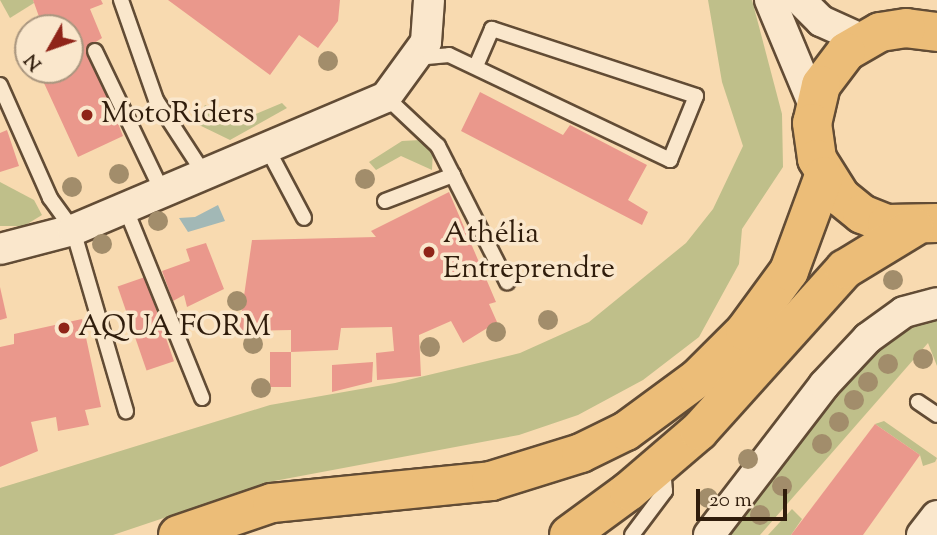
<!DOCTYPE html>
<html>
<head>
<meta charset="utf-8">
<style>
  body { margin:0 }
  #map { position:relative; width:937px; height:535px; overflow:hidden; background:#f8dab0; font-family:"Sorts Mill Goudy",serif }
  div>[style] { position:absolute }
  [style*='--x'] { left:calc(var(--x)*1px); top:calc(var(--y)*1px); width:calc(var(--w)*1px); rotate:calc(var(--a)*1deg) }
  .green>* { inset:0; background:#bfbf8a }
  .water>* { inset:0; background:#a2b8b6 }
  .building>* { inset:0; background:#ea988c; transform-origin:0 0 }
  .roads { filter:drop-shadow(2px 0 #624c35) drop-shadow(-2px 0 #624c35) drop-shadow(0 2px #624c35) drop-shadow(0 -2px #624c35) }
  .lane>* { height:14px; margin:-7px; padding:0 7px; transform-origin:7px; border-radius:7px; background:#fae7cc }
  .street>* { height:30px; margin:-15px; padding:0 15px; transform-origin:15px; border-radius:15px; background:#fae7cc }
  .primary>* { height:38px; margin:-19px; padding:0 19px; transform-origin:19px; border-radius:19px; background:#ecbd78 }
  .highway>* { height:38px; margin:-19px; padding:0 19px; transform-origin:19px; border-radius:19px; background:#ecbd78 }
  .trees>* { width:20px; height:20px; margin:-10px; border-radius:50%; background:#a28d6b }
  .dots>* { width:19px; height:19px; translate:-50% -50%; box-sizing:border-box; border:4px solid #fae7cc; border-radius:50% }
  span { translate:-50% -50%; white-space:nowrap; text-align:center; line-height:1.15; -webkit-text-stroke:7px #fae7cc; paint-order:stroke }
  .poi-label { font-size:30px; color:#301d0c }
  .left { translate:0 -50%; text-align:left }
  .north { position:absolute; left:14px; top:14px; width:70px; height:70px; box-sizing:border-box; background:#fae7cc; border:2px solid #a9967f; border-radius:50%; rotate:230deg; font-size:19px; font-weight:700; line-height:28px; text-align:center; color:#301d0c }
  .north::after { content:''; display:block; margin:auto; width:24px; height:32px; background:#8f2418; clip-path:polygon(50% 0,100% 100%,50% 72%,0 100%) }
  .scale { position:absolute; left:696px; top:489px; width:91px; height:32px; box-sizing:border-box; border:4px solid #301d0c; border-top:0; padding-left:9px; font-size:21px; line-height:24px; white-space:nowrap; color:#301d0c; -webkit-text-stroke:5px #fae7cc; paint-order:stroke }
</style>
</head>
<body>
<div id="map">
  <div class="green">
    <div style="clip-path:polygon(0 0,33px 0,34px 3px,10px 18px)"></div>
    <div style="clip-path:polygon(708px 0,752px 0,782px 114px,783px 167px,742px 229px,739px 264px,699px 337px,643px 380px,578px 415px,519px 435px,274px 481px,113px 535px,0 535px,0 488px,270px 405px,395px 383px,520px 353px,589px 322px,686px 243px,713px 209px,743px 146px,722px 82px)"></div>
    <div style="clip-path:polygon(282px 103px,287px 108px,230px 140px,195px 123px,205px 105px,237px 122px)"></div>
    <div style="clip-path:polygon(421px 140px,433px 149px,432px 170px,401px 156px,376px 170px,369px 162px,402px 141px)"></div>
    <div style="clip-path:polygon(0 182px,34px 200px,42px 215px,24px 226px,0 226px)"></div>
    <div style="clip-path:polygon(937px 310px,937px 366px,928px 343px,760px 535px,722px 535px,871px 357px)"></div>
    <div style="clip-path:polygon(884px 421px,937px 458px,935px 462px,923px 466px,920px 455px,875px 424px)"></div>
    <div style="clip-path:polygon(792px 509px,802px 519px,791px 535px,768px 535px)"></div>
  </div>
  <div class="water">
    <div style="clip-path:polygon(218px 205px,225px 221px,188px 232px,179px 218px,195px 217px)"></div>
  </div>
  <div class="building">
    <div style="clip-path:polygon(33px 0,101px 0,103px 4px,90px 9px,102px 38px,88px 47px,123px 136px,78px 157px,38px 70px,70px 70px,70px 28px,36px 28px,42px 25px)"></div>
    <div style="clip-path:polygon(168px 0,340px 0,338px 21px,318px 48px,299px 35px,270px 75px)"></div>
    <div style="clip-path:polygon(28px 30px,28px 47px,21px 33px)"></div>
    <div style="clip-path:polygon(480px 92px,563px 135px,570px 125px,647px 165px,628px 200px,648px 212px,642px 225px,461px 131px)"></div>
    <div style="clip-path:polygon(7px 130px,19px 166px,0 172px,0 133px)"></div>
    <div style="clip-path:polygon(449px 192px,496px 302px,489px 304px,497px 322px,463px 343px,451px 321px,419px 335px,421px 376px,377px 380px,376px 353px,394px 351px,392px 327px,341px 328px,338px 350px,291px 352px,291px 330px,239px 331px,252px 240px,376px 237px,371px 231px)"></div>
    <div style="clip-path:polygon(206px 243px,224px 289px,187px 307px,184px 295px,173px 301px,162px 271px,190px 261px,186px 249px)"></div>
    <div style="left:145px;top:277px;width:89px;height:29px;rotate:71deg"></div>
    <div style="clip-path:polygon(0 287px,7px 318px,0 320px)"></div>
    <div style="clip-path:polygon(82px 319px,101px 407px,85px 410px,89px 425px,58px 431px,56px 417px,31px 422px,38px 451px,0 467px,0 347px,14px 344px,14px 334px)"></div>
    <div style="left:291px;top:352px;width:35px;height:21px;rotate:90deg"></div>
    <div style="clip-path:polygon(373px 362px,372px 382px,332px 392px,332px 365px)"></div>
    <div style="clip-path:polygon(875px 424px,920px 455px,863px 535px,791px 535px)"></div>
  </div>
  <div class="roads">
    <div class="lane">
      <div style="--x:121;--y:0;--w:106;--a:70.7"></div>
      <div style="--x:156;--y:100;--w:86;--a:56.9"></div>
      <div style="--x:95;--y:51;--w:155;--a:64.4"></div>
      <div style="--x:416;--y:58;--w:33;--a:-5"></div>
      <div style="--x:449;--y:55;--w:245;--a:25.4"></div>
      <div style="--x:670;--y:160;--w:69;--a:-67.9"></div>
      <div style="--x:696;--y:96;--w:215;--a:-161.8"></div>
      <div style="--x:492;--y:29;--w:40;--a:113.4"></div>
      <div style="--x:0;--y:85;--w:124;--a:66.1"></div>
      <div style="--x:50;--y:198;--w:39;--a:54"></div>
      <div style="--x:73;--y:230;--w:189;--a:73.7"></div>
      <div style="--x:386;--y:97;--w:71;--a:43.3"></div>
      <div style="--x:438;--y:146;--w:153;--a:63.1"></div>
      <div style="--x:267;--y:148;--w:79;--a:62.1"></div>
      <div style="--x:385;--y:201;--w:73;--a:-20.9"></div>
      <div style="--x:125;--y:207;--w:206;--a:68"></div>
      <div style="--x:918;--y:402;--w:23;--a:34"></div>
      <div style="--x:632;--y:535;--w:55;--a:-53.1"></div>
      <div style="--x:665;--y:491;--w:23;--a:-95"></div>
    </div>
    <div class="street">
      <div style="--x:770;--y:0;--w:114;--a:67.3"></div>
      <div style="--x:800;--y:0;--w:30;--a:45"></div>
      <div style="--x:821;--y:21;--w:46;--a:24.3"></div>
      <div style="--x:0;--y:249;--w:75;--a:-14.6"></div>
      <div style="--x:73;--y:230;--w:340;--a:-23"></div>
      <div style="--x:386;--y:97;--w:68;--a:-54"></div>
      <div style="--x:426;--y:42;--w:42;--a:-85.9"></div>
      <div style="--x:709;--y:535;--w:189;--a:-52.5"></div>
      <div style="--x:824;--y:385;--w:64;--a:-46.9"></div>
      <div style="--x:868;--y:338;--w:44;--a:-35.8"></div>
      <div style="--x:904;--y:312;--w:34;--a:-15"></div>
      <div style="--x:922;--y:535;--w:24;--a:-52"></div>
    </div>
    <div class="primary">
      <div style="--x:937;--y:32;--w:31;--a:-173"></div>
      <div style="--x:906;--y:28;--w:26;--a:171"></div>
      <div style="--x:880;--y:32;--w:39;--a:150"></div>
      <div style="--x:846;--y:52;--w:41;--a:127.1"></div>
      <div style="--x:821;--y:85;--w:39;--a:103"></div>
      <div style="--x:812;--y:123;--w:36;--a:82"></div>
      <div style="--x:817;--y:159;--w:45;--a:57.7"></div>
      <div style="--x:841;--y:197;--w:27;--a:39"></div>
      <div style="--x:862;--y:214;--w:27;--a:22"></div>
      <div style="--x:887;--y:224;--w:50;--a:-1.1"></div>
    </div>
    <div class="highway">
      <div style="--x:178;--y:535;--w:99;--a:-18.8"></div>
      <div style="--x:272;--y:503;--w:220;--a:-5.7"></div>
      <div style="--x:491;--y:481;--w:94;--a:-17.3"></div>
      <div style="--x:581;--y:453;--w:50;--a:-26.1"></div>
      <div style="--x:626;--y:431;--w:89;--a:-36.4"></div>
      <div style="--x:698;--y:378;--w:66;--a:-45"></div>
      <div style="--x:745;--y:331;--w:74;--a:-53.7"></div>
      <div style="--x:789;--y:271;--w:101;--a:-69.8"></div>
      <div style="--x:569;--y:535;--w:74;--a:-36.3"></div>
      <div style="--x:629;--y:491;--w:92;--a:-40.6"></div>
      <div style="--x:699;--y:431;--w:218;--a:-48"></div>
      <div style="--x:845;--y:269;--w:81;--a:-31.3"></div>
    </div>
  </div>
  <div class="trees">
    <div style="left:328px;top:61px"></div>
    <div style="left:119px;top:174px"></div>
    <div style="left:365px;top:179px"></div>
    <div style="left:72px;top:187px"></div>
    <div style="left:158px;top:221px"></div>
    <div style="left:102px;top:244px"></div>
    <div style="left:893px;top:280px"></div>
    <div style="left:237px;top:301px"></div>
    <div style="left:548px;top:320px"></div>
    <div style="left:496px;top:332px"></div>
    <div style="left:253px;top:344px"></div>
    <div style="left:430px;top:347px"></div>
    <div style="left:923px;top:359px"></div>
    <div style="left:888px;top:364px"></div>
    <div style="left:868px;top:382px"></div>
    <div style="left:261px;top:388px"></div>
    <div style="left:854px;top:400px"></div>
    <div style="left:839px;top:422px"></div>
    <div style="left:822px;top:444px"></div>
    <div style="left:748px;top:459px"></div>
    <div style="left:782px;top:486px"></div>
    <div style="left:708px;top:498px"></div>
    <div style="left:760px;top:515px"></div>
  </div>
  <div class="dots">
    <div style="left:87px;top:115px;background:#8f2418"></div>
    <div style="left:429px;top:252px;background:#8f2418"></div>
    <div style="left:64px;top:328px;background:#8f2418"></div>
  </div>
  <div class="poi-label">
    <span class="left" style="left:101px;top:115px">MotoRiders</span>
    <span class="left" style="left:443px;top:252px">Athélia<br>Entreprendre</span>
    <span class="left" style="left:78px;top:328px">AQUA FORM</span>
  </div>
  <div class="north">N</div>
  <div class="scale">20 m</div>
</div>
</body>
</html>
